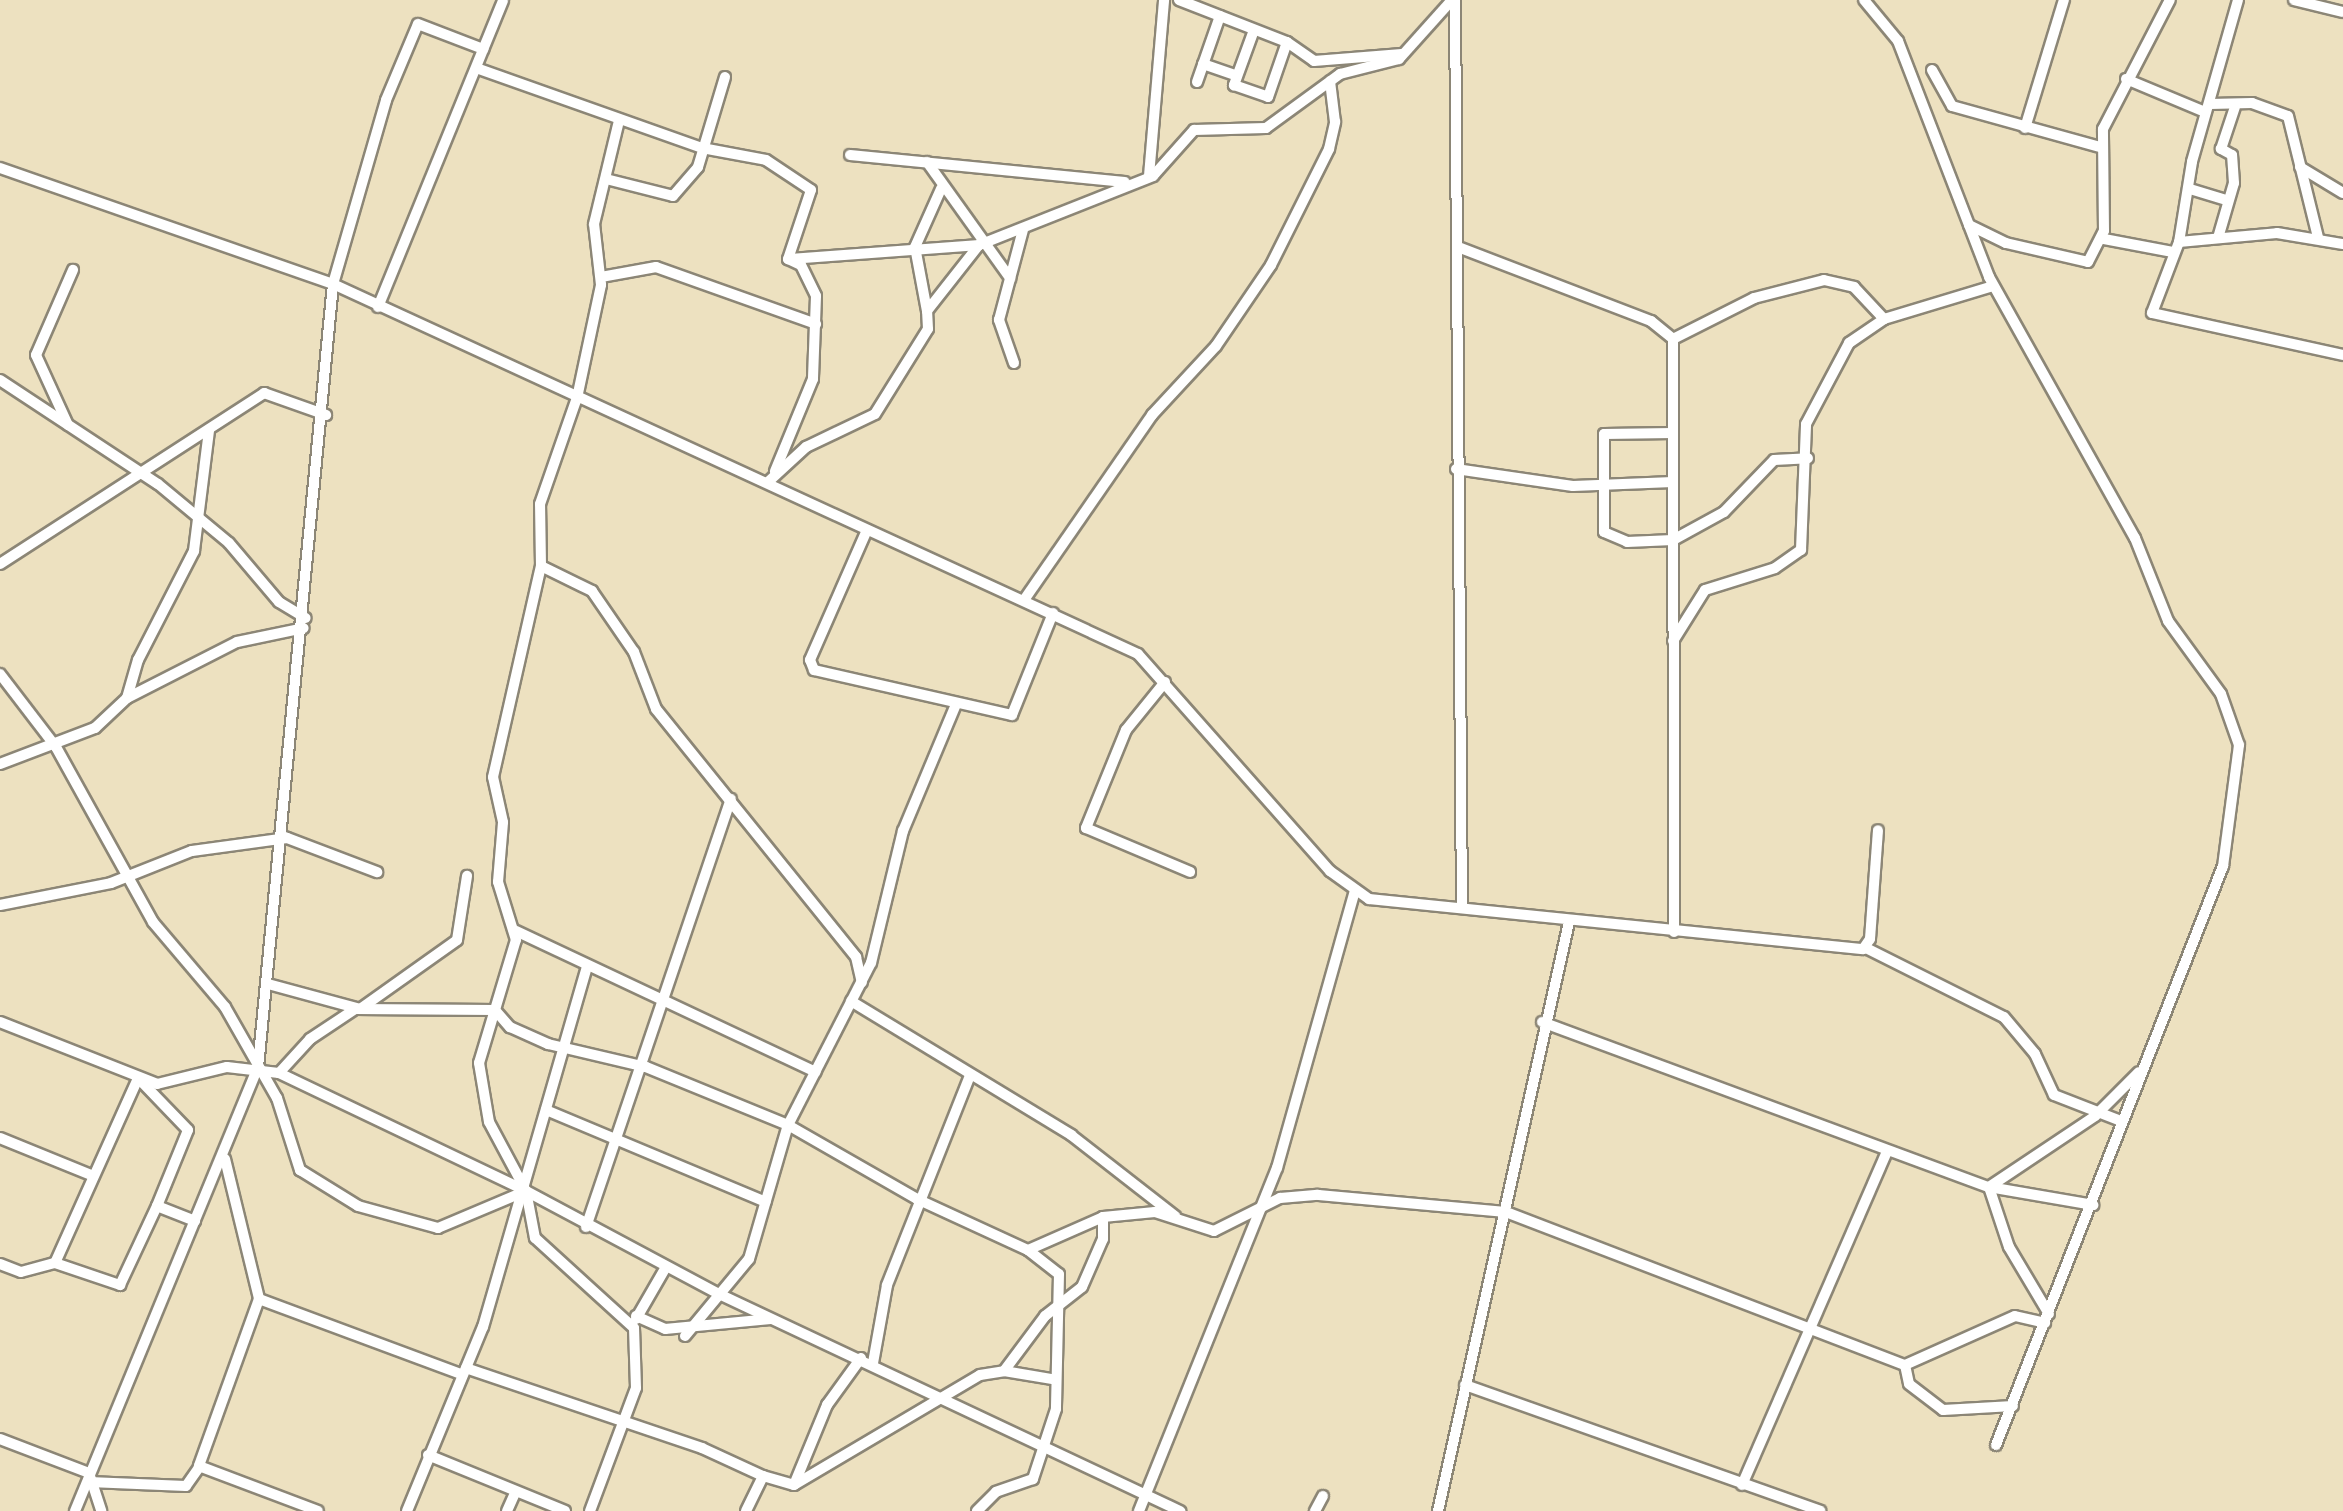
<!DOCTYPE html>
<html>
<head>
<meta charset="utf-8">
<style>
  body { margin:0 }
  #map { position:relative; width:2343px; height:1511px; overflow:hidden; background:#ede1c0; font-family:Mynerve,sans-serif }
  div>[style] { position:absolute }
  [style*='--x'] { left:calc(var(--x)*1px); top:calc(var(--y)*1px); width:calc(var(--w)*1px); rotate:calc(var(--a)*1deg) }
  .roads { filter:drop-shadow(2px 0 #8c8676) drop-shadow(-2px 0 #8c8676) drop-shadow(0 2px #8c8676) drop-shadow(0 -2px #8c8676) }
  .street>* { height:10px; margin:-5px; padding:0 5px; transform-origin:5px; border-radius:5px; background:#fff }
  span { translate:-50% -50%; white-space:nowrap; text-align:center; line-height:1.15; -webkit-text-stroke:6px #fdfcf7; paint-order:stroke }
</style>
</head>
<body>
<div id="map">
  <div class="roads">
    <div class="street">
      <div style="--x:1179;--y:0;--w:116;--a:21.3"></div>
      <div style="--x:1287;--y:42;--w:33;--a:35"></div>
      <div style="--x:1314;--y:61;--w:88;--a:-4.5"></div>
      <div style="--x:1455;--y:0;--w:908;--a:89.56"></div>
      <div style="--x:1864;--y:0;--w:53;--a:50.3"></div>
      <div style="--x:1898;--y:41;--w:253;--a:68.9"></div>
      <div style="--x:1989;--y:277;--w:299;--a:60.8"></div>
      <div style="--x:2135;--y:538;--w:89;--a:68.3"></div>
      <div style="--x:2168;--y:621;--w:90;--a:54"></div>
      <div style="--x:2221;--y:694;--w:54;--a:70.6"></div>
      <div style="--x:2239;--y:745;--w:122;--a:97.5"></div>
      <div style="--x:2223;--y:866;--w:622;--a:111.41"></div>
      <div style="--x:2238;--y:0;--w:168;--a:105.9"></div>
      <div style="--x:2192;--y:162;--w:81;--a:99.2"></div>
      <div style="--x:2179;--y:242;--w:76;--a:110.8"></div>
      <div style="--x:2152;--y:313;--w:196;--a:12.4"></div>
      <div style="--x:2294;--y:0;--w:50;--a:13.8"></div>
      <div style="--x:1254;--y:30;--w:59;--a:110"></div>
      <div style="--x:1234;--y:85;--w:36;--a:19"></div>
      <div style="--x:1268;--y:97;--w:58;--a:-70.9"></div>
      <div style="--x:1203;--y:64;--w:36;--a:19"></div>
      <div style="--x:479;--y:69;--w:237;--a:19.5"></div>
      <div style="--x:702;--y:148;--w:65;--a:10.6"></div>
      <div style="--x:766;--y:160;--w:54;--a:33.7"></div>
      <div style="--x:811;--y:190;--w:73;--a:108.4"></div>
      <div style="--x:788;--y:259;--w:14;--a:25"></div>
      <div style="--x:801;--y:265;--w:34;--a:64"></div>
      <div style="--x:816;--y:296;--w:83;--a:92.1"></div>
      <div style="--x:813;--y:379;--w:100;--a:112.4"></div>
      <div style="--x:1932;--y:70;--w:41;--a:60.9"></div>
      <div style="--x:1952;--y:106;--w:154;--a:15.5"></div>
      <div style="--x:2126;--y:79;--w:86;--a:22.7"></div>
      <div style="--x:1197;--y:82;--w:70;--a:-70.8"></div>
      <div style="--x:2210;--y:104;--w:42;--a:-1.4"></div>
      <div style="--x:2252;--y:103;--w:38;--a:20"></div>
      <div style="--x:2288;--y:116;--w:125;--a:76.1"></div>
      <div style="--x:2025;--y:128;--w:134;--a:-73.1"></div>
      <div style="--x:850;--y:155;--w:276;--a:5.6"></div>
      <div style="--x:927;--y:162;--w:143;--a:54.4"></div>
      <div style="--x:2300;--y:167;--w:50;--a:31.2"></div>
      <div style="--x:0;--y:168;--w:353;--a:19.2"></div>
      <div style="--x:333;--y:284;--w:886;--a:24.68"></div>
      <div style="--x:1138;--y:654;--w:290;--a:48.5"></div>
      <div style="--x:1330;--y:871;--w:48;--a:35.7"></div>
      <div style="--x:1369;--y:899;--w:497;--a:5.8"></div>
      <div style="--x:1863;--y:949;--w:12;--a:-55"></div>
      <div style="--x:1870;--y:939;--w:109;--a:-85.8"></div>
      <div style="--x:1149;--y:176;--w:177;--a:-85.1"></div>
      <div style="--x:606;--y:179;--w:69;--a:14.2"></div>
      <div style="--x:673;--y:196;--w:38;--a:-49"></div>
      <div style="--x:698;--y:167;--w:94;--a:-73.3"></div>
      <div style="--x:2190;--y:189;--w:37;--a:17"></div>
      <div style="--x:1969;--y:225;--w:41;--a:25.9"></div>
      <div style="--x:2006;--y:243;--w:84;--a:13"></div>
      <div style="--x:2088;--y:262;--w:35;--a:-63"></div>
      <div style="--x:2104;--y:231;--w:102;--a:-90.6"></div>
      <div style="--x:2103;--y:129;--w:145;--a:-62.6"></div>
      <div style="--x:2218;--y:238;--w:57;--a:-73.8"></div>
      <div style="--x:2234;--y:183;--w:28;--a:-94"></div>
      <div style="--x:2232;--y:155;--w:13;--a:-151"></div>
      <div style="--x:2221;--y:149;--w:44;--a:-71.6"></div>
      <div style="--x:2104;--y:239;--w:70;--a:10.7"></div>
      <div style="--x:2179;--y:242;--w:98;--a:-5.2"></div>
      <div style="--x:2277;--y:233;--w:67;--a:9.5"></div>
      <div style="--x:1458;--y:247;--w:207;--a:21"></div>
      <div style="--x:1651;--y:321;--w:28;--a:39"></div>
      <div style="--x:1673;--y:339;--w:593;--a:89.9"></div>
      <div style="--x:790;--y:259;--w:190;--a:-4.2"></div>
      <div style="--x:601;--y:277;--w:56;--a:-10.3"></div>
      <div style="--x:656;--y:267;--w:170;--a:19.6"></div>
      <div style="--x:378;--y:307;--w:331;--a:-67.8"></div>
      <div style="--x:927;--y:311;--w:65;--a:-100.6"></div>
      <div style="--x:915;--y:247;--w:64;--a:-65.9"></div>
      <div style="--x:1673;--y:339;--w:91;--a:-26.8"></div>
      <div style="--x:1754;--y:298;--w:72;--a:-14.4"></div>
      <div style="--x:1824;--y:280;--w:31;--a:13"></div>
      <div style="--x:1854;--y:287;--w:44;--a:46.8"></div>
      <div style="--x:1884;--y:319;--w:114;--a:-16.8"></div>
      <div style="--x:1014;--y:363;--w:46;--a:-109.2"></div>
      <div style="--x:999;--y:320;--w:93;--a:-75.1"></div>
      <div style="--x:0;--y:380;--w:189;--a:33.4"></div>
      <div style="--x:158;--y:484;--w:92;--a:39.7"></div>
      <div style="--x:229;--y:543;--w:77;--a:49.7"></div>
      <div style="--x:279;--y:602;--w:31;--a:31"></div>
      <div style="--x:68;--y:425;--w:77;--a:-114.6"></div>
      <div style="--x:36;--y:355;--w:93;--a:-66.5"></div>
      <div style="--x:1673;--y:433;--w:69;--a:179.2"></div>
      <div style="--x:1604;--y:434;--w:98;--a:90"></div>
      <div style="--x:1604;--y:532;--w:25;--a:23"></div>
      <div style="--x:1627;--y:542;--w:46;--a:-2.5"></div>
      <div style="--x:1673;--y:540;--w:58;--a:-28.8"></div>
      <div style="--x:1724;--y:512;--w:72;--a:-46.1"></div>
      <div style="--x:1774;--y:460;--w:34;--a:-3"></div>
      <div style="--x:1456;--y:469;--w:118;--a:8.3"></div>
      <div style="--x:1573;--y:486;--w:100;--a:-2.3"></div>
      <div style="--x:768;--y:482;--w:52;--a:-42.6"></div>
      <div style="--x:806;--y:447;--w:76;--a:-25.6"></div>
      <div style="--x:875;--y:414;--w:100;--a:-58.1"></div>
      <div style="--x:928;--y:329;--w:18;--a:-93"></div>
      <div style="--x:927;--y:311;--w:84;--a:-51.8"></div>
      <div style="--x:979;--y:245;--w:187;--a:-21.6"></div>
      <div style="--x:1153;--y:176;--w:62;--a:-48.3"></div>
      <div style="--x:1194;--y:130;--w:72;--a:-1.6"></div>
      <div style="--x:1266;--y:128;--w:92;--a:-36.1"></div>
      <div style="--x:1340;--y:74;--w:61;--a:-14.3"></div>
      <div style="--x:1399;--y:59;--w:79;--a:-48.1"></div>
      <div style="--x:867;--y:530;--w:142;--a:113.7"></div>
      <div style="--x:810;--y:660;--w:11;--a:68"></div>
      <div style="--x:814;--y:670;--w:203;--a:12.8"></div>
      <div style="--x:1012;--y:715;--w:110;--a:-68.1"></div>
      <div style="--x:0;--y:564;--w:315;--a:-32.9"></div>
      <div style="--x:264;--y:393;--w:66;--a:19.5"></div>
      <div style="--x:541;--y:566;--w:57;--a:26.1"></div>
      <div style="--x:592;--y:591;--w:74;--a:55.5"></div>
      <div style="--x:634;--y:652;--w:61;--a:68.9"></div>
      <div style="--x:656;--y:709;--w:319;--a:51.1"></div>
      <div style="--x:856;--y:957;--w:26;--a:77"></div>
      <div style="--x:1024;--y:600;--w:225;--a:-55.3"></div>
      <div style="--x:1152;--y:415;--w:94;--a:-47.2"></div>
      <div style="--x:1216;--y:346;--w:98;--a:-55.8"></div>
      <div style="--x:1271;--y:265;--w:130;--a:-63.4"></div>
      <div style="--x:1329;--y:149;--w:28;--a:-77"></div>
      <div style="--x:1335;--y:122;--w:41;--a:-97"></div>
      <div style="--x:1673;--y:641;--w:60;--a:-57.9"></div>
      <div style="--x:1705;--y:590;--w:73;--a:-17.4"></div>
      <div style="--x:1775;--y:568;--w:32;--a:-35"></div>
      <div style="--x:1801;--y:550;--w:126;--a:-87.7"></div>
      <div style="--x:1806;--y:424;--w:92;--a:-62"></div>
      <div style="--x:1849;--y:343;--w:42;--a:-34.4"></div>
      <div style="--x:0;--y:674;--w:92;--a:52.5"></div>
      <div style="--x:56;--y:747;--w:200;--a:61"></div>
      <div style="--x:153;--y:922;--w:111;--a:49.7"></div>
      <div style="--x:225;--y:1007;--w:105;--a:60.3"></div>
      <div style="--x:277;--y:1098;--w:76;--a:72.3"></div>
      <div style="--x:300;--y:1170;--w:68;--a:31.8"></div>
      <div style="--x:358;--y:1206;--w:83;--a:15.4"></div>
      <div style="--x:438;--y:1228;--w:95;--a:-22.8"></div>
      <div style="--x:1165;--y:682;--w:62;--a:129.1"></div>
      <div style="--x:1126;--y:730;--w:106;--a:112.2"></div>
      <div style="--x:1086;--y:828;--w:113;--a:22.9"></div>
      <div style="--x:127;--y:698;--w:123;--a:-27"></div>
      <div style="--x:237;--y:642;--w:68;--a:-11.8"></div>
      <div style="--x:0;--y:764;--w:102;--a:-20.8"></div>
      <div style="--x:95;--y:728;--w:44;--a:-43.2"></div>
      <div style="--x:127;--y:698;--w:40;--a:-74"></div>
      <div style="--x:138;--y:660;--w:123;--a:-62.8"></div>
      <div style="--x:194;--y:551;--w:122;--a:-82.9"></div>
      <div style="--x:282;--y:836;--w:102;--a:20.8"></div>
      <div style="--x:0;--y:905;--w:113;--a:-11.2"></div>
      <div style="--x:111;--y:883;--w:87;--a:-21.6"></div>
      <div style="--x:192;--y:851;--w:96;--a:-7.8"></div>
      <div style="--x:516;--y:931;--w:331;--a:25.2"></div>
      <div style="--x:1866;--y:948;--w:154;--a:26.6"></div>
      <div style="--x:2004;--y:1017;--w:48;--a:50"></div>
      <div style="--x:2035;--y:1054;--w:45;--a:65.1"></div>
      <div style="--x:2054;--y:1095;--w:72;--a:21.2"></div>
      <div style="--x:268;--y:984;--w:95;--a:15.2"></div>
      <div style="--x:360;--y:1009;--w:119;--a:-35.4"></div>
      <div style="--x:457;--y:940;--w:65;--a:-81.1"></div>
      <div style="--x:851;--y:1001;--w:258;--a:31.3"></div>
      <div style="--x:1071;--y:1135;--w:132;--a:37.9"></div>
      <div style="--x:0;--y:1022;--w:169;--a:21.5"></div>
      <div style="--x:157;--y:1084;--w:72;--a:-13.7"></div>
      <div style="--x:227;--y:1067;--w:52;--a:6.6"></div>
      <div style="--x:279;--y:1073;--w:274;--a:25.5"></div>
      <div style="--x:526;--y:1191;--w:219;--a:28.1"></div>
      <div style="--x:719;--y:1294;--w:510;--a:25.21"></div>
      <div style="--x:1542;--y:1022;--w:476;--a:20.3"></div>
      <div style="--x:1989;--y:1187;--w:106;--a:9.8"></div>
      <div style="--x:279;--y:1073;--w:46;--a:-47.6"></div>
      <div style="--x:310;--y:1039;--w:54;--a:-33.7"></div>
      <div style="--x:355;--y:1009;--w:140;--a:0.4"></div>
      <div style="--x:495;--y:1010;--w:23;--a:49"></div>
      <div style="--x:510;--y:1027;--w:42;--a:24.1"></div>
      <div style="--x:548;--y:1044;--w:101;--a:13.2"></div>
      <div style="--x:646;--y:1067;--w:153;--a:22.2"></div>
      <div style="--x:788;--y:1125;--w:149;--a:29.8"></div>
      <div style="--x:917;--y:1199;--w:122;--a:24.7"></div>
      <div style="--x:1028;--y:1250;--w:39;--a:38"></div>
      <div style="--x:1059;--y:1274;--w:135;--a:91.3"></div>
      <div style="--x:1056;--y:1409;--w:74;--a:108.2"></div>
      <div style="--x:1033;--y:1479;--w:39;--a:161"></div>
      <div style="--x:996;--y:1492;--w:27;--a:135"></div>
      <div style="--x:546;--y:1110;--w:238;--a:22.7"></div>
      <div style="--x:0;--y:1138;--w:98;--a:22.1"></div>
      <div style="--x:225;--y:1159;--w:144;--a:76.3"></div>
      <div style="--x:259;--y:1299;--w:177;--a:109.8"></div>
      <div style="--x:199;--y:1466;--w:127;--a:20.7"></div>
      <div style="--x:1989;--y:1187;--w:128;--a:-33.8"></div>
      <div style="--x:2095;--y:1116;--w:62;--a:-45"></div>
      <div style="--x:1989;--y:1187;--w:63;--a:71.6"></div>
      <div style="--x:2009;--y:1247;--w:78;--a:59.2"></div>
      <div style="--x:157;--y:1206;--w:41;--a:21.5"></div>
      <div style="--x:586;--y:1227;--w:452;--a:-71.3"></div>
      <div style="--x:1028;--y:1250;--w:82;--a:-23.7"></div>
      <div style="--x:1103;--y:1217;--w:52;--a:-5.5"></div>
      <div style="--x:1155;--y:1212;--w:62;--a:17.9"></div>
      <div style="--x:1214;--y:1231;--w:74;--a:-26.6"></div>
      <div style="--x:1280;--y:1198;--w:38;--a:-5"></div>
      <div style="--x:1318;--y:1195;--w:189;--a:5.2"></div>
      <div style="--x:1506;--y:1212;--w:427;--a:21"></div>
      <div style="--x:1905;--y:1365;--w:120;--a:-24"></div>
      <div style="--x:2015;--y:1316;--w:31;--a:13"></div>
      <div style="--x:55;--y:1263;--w:69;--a:18.7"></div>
      <div style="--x:120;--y:1285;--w:87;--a:-64.9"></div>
      <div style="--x:157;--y:1206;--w:82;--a:-67.8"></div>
      <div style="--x:188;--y:1130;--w:72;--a:-133.9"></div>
      <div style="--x:0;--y:1264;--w:22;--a:21"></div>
      <div style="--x:21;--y:1272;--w:35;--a:-15"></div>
      <div style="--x:55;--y:1263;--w:203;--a:-65.8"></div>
      <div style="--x:259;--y:1299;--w:215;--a:20.4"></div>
      <div style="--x:636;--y:1316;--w:32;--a:24"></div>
      <div style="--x:665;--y:1329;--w:106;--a:-5.4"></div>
      <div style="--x:636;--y:1319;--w:60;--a:-60"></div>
      <div style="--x:685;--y:1336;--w:100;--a:-50.3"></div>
      <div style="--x:749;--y:1259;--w:140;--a:-73.8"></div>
      <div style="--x:788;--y:1125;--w:182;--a:-62.9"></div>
      <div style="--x:871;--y:963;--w:136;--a:-76.4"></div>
      <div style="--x:903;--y:831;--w:138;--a:-67.3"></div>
      <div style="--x:873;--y:1363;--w:79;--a:-79.8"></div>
      <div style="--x:887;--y:1285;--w:226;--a:-68.4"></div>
      <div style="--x:1905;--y:1365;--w:19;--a:78"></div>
      <div style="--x:1909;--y:1384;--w:43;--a:37.4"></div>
      <div style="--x:1943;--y:1410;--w:70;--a:-3.3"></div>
      <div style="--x:466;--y:1368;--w:249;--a:18.7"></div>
      <div style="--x:702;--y:1448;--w:67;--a:24.7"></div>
      <div style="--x:1004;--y:1371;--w:69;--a:-53.3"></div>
      <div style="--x:1045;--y:1316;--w:47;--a:-38.1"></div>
      <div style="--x:1082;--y:1287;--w:52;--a:-66.4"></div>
      <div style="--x:1103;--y:1239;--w:22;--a:-90"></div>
      <div style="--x:1465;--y:1385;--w:377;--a:19.5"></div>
      <div style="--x:0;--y:1439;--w:95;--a:20.9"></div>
      <div style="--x:89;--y:1473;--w:40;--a:72"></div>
      <div style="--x:428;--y:1455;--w:148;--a:22.2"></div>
      <div style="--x:89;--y:1482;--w:97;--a:2.4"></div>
      <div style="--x:186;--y:1486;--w:24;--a:-55"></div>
      <div style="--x:794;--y:1485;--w:216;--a:-30.6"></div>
      <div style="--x:980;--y:1375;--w:24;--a:-9"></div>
      <div style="--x:1004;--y:1371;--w:49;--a:9.5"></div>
      <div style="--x:1742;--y:1485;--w:363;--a:-66.5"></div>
      <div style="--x:75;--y:1511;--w:480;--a:-67.6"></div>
      <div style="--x:258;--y:1067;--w:787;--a:-84.53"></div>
      <div style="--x:333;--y:284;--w:191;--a:-73.9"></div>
      <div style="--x:386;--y:100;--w:82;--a:-67.2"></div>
      <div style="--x:418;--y:24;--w:70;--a:21"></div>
      <div style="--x:407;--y:1511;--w:199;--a:-67.6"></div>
      <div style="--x:483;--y:1327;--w:375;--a:-73.9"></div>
      <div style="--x:507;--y:1511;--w:20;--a:-66"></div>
      <div style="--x:590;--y:1511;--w:131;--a:-69.5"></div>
      <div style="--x:636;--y:1388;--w:60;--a:-91.9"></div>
      <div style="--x:634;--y:1328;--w:134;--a:-137.7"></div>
      <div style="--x:535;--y:1238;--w:48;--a:-100.8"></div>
      <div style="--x:526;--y:1191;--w:78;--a:-118.2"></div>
      <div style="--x:489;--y:1122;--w:60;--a:-99.6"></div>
      <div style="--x:479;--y:1063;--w:128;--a:-73.3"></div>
      <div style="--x:516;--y:940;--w:61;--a:-107.2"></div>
      <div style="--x:498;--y:882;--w:60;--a:-85.2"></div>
      <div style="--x:503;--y:822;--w:46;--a:-102.5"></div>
      <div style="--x:493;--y:777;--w:216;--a:-77.2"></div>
      <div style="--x:541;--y:566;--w:62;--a:-90.9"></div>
      <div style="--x:540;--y:504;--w:112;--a:-70.8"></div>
      <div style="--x:577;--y:398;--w:116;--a:-78"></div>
      <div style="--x:601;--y:285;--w:61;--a:-96.5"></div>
      <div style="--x:594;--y:224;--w:106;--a:-76.4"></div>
      <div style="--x:746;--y:1511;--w:39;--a:-64"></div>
      <div style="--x:763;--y:1476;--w:32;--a:16"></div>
      <div style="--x:794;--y:1485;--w:87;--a:-67.6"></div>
      <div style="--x:827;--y:1405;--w:58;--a:-54.1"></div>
      <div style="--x:1139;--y:1511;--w:370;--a:-68.1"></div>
      <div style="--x:1277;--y:1168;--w:288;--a:-74.3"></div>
      <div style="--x:1315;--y:1511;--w:17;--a:-62"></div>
      <div style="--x:1438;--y:1511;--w:603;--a:-77.46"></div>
    </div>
  </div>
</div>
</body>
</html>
